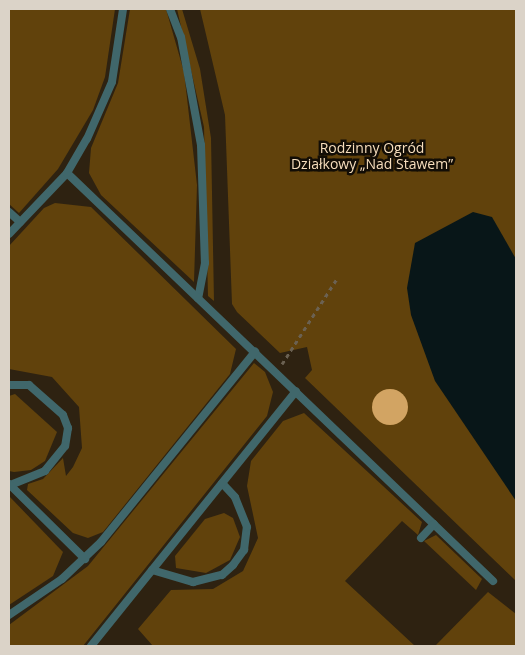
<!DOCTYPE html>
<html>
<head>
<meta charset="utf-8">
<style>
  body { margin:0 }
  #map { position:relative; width:525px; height:655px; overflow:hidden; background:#2e2211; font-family:"Open Sans",sans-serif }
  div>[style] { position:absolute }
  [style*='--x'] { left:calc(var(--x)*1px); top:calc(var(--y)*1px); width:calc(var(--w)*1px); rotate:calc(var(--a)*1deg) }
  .green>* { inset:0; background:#61420c }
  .water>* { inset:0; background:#081618 }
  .building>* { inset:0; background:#d2a463 }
  .round { border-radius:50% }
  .path>* { height:3px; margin-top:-1.5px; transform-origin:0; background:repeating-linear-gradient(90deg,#6b6152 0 4px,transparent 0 8px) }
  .lane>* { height:8px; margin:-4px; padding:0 4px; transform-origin:4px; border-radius:4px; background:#40676b }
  span { translate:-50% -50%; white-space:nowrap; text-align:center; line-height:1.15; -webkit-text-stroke:5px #120d06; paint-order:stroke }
  .park-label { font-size:14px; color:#f7debd }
  .frame { position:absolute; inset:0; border:10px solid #dbd3c8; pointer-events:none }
</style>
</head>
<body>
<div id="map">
  <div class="green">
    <div style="clip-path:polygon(9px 9px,115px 9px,105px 77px,93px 110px,58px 169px,19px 213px,9px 204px)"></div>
    <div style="clip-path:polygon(130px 9px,166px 9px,184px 72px,197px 185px,194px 282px,101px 195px,89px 173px,91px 148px,118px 83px)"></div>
    <div style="clip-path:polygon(177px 9px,182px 9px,200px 69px,211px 138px,214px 301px,208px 296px,204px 127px)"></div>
    <div style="clip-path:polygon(200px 9px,516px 9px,516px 581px,305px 378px,312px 370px,307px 347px,280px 353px,237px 312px,232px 304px,225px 115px)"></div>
    <div style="clip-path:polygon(55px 203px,91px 207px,236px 349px,230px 374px,103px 532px,88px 538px,73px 533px,27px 490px,28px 484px,43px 479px,63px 458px,66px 476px,73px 467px,82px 448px,79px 407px,52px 377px,9px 369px,9px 246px,44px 208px)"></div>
    <div style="clip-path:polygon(254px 363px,265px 372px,273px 392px,267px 416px,83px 646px,9px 646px,9px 625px,88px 566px)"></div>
    <div style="clip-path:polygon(15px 394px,57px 432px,45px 461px,31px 470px,14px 472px,9px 471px,9px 396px)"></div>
    <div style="clip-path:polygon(304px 413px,422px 522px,418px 535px,402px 521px,345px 581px,415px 646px,153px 646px,138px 629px,171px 590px,213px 589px,243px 571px,258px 538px,247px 486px,251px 461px,283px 421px)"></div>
    <div style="clip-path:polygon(9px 496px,63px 552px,53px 576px,9px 605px)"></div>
    <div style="clip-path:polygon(224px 513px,233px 518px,240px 537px,230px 560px,206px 573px,176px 568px,175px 556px,205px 519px)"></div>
    <div style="clip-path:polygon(436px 535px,482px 579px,476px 590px,424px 541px)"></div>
    <div style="clip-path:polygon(488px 592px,516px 614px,516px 646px,435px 646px)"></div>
  </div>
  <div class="water">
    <div style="clip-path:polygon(473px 212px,492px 217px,516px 259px,516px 501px,435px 381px,411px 315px,407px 288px,415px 243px)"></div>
  </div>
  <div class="building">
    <div class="round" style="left:372px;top:389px;width:36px;height:36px"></div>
  </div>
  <div class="path">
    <div style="--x:282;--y:364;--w:103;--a:-57.2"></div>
  </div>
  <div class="lane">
    <div style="--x:170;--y:9;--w:30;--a:69"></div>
    <div style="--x:181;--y:37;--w:110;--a:79.5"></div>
    <div style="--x:201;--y:145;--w:118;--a:88.1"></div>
    <div style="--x:205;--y:263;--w:36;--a:101"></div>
    <div style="--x:67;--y:173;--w:590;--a:43.76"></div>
    <div style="--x:9;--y:212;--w:15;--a:42"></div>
    <div style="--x:9;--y:234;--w:84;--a:-46.4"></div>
    <div style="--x:67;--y:173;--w:39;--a:-60"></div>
    <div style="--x:87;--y:139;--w:62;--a:-66.3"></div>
    <div style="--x:112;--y:82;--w:74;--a:-81.4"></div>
    <div style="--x:9;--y:385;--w:20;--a:0"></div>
    <div style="--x:29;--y:385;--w:45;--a:41.4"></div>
    <div style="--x:63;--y:415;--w:14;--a:69"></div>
    <div style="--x:68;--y:428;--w:18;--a:99"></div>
    <div style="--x:65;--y:446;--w:32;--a:129"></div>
    <div style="--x:45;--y:471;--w:38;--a:158"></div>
    <div style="--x:9;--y:484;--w:107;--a:44.6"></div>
    <div style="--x:421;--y:538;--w:19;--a:-47"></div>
    <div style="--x:152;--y:570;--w:43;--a:16.3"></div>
    <div style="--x:193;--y:582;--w:30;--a:-14"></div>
    <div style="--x:222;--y:575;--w:15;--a:-42"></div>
    <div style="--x:233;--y:565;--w:19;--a:-54"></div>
    <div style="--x:244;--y:550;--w:23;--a:-83"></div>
    <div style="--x:247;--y:527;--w:32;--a:-112"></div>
    <div style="--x:235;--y:497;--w:19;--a:-133"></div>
    <div style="--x:9;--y:615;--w:64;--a:-34.2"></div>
    <div style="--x:62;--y:579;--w:54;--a:-43.5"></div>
    <div style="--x:101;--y:542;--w:245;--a:-51"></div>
    <div style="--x:91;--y:646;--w:327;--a:-51.2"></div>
  </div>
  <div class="park-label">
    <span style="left:372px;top:156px">Rodzinny Ogród<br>Działkowy „Nad Stawem”</span>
  </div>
  <div class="frame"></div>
</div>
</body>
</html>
